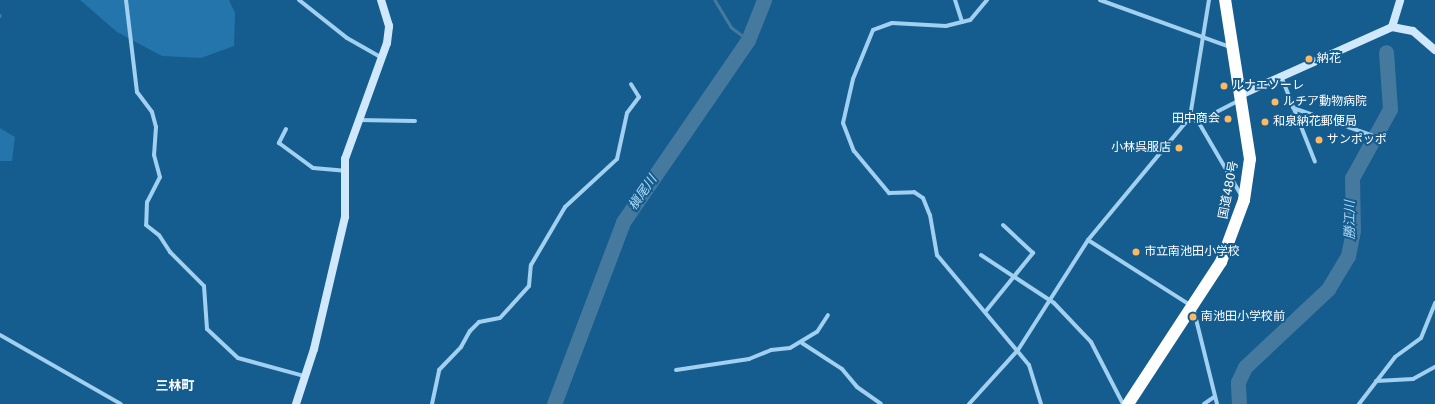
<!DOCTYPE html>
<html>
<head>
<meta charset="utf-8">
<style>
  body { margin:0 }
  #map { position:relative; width:1435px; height:404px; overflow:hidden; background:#155c8f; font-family:"DejaVu Sans","Noto Sans JP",sans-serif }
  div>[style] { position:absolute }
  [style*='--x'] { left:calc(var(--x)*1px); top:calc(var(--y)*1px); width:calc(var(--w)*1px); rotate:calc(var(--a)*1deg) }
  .green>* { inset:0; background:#2475ac }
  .stream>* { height:2.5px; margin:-1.25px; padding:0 1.25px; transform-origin:1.25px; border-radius:1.25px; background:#46799e }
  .river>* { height:15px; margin:-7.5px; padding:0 7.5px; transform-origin:7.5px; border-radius:7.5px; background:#46799e }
  .street>* { height:4px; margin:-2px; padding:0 2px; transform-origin:2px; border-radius:2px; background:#a1d0f0 }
  .secondary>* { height:8px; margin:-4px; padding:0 4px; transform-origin:4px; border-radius:4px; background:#cfe8fb }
  .highway>* { height:12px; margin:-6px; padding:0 6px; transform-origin:6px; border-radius:6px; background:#fff }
  .dots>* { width:11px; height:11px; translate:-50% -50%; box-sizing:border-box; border:2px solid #155c8f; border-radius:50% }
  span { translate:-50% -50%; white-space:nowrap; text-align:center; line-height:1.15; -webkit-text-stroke:4px #155c8f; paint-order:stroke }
  .poi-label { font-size:12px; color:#fff }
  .left { translate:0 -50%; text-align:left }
  .right { translate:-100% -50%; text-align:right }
  .street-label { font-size:12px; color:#fff }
  .water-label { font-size:13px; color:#acdaf8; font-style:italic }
  .neighbourhood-label { font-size:13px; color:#fff; font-weight:700 }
</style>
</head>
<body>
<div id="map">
  <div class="green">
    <div style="clip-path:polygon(80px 0,229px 0,235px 13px,234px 46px,201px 58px,162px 56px,117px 32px)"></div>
    <div style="clip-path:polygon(0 128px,15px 137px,12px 161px,0 161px)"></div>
  </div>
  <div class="stream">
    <div style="--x:715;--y:0;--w:31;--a:59"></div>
    <div style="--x:731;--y:27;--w:21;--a:37"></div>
    <div style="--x:0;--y:15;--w:1;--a:90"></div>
  </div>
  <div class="river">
    <div style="--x:554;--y:404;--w:195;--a:-69.2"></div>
    <div style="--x:623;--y:222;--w:221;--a:-55.5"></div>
    <div style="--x:748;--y:40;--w:43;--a:-68.2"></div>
    <div style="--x:1239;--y:404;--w:22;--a:-93"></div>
    <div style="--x:1238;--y:382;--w:17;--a:-65"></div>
    <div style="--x:1245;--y:367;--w:114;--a:-43.2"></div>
    <div style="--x:1328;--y:289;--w:39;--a:-59"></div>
    <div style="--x:1348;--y:256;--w:26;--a:-79"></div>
    <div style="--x:1353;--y:230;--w:52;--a:-91.1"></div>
    <div style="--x:1352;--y:178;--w:79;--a:-61.2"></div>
    <div style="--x:1390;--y:109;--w:57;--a:-94"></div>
  </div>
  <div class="street">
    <div style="--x:126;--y:0;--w:93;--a:83.2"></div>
    <div style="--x:137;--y:92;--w:25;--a:53"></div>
    <div style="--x:152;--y:112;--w:16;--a:75"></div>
    <div style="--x:156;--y:127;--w:28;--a:94"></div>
    <div style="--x:154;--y:155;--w:23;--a:75"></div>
    <div style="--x:160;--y:177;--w:28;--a:117"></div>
    <div style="--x:147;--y:202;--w:23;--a:92"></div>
    <div style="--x:146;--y:225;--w:16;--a:38"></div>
    <div style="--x:159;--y:235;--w:20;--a:57"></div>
    <div style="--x:170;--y:252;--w:48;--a:45"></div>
    <div style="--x:204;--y:286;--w:43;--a:86"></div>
    <div style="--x:207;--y:329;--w:42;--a:43.1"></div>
    <div style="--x:238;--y:358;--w:68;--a:15.3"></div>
    <div style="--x:299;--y:0;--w:61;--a:38.4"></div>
    <div style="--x:347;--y:38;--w:40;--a:29.7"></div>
    <div style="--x:955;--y:0;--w:23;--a:72"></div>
    <div style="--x:987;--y:0;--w:26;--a:130"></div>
    <div style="--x:970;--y:20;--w:25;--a:166"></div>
    <div style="--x:946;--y:26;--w:54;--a:-176.8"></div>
    <div style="--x:892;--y:23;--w:20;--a:160"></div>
    <div style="--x:873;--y:30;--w:53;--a:112.2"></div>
    <div style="--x:853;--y:79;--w:45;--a:102.8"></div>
    <div style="--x:843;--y:123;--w:30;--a:69"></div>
    <div style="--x:854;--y:151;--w:55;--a:50.2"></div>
    <div style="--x:889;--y:193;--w:25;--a:-2"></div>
    <div style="--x:914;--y:192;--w:11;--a:34"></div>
    <div style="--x:923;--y:198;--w:18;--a:68"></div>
    <div style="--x:930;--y:215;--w:41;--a:80.1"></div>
    <div style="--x:937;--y:255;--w:143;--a:50.1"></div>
    <div style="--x:1029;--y:365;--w:41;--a:72.9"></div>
    <div style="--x:1100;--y:0;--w:138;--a:19.9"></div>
    <div style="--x:1281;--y:76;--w:92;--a:68.4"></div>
    <div style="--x:1293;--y:108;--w:83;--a:19.1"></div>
    <div style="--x:1190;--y:117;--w:11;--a:34"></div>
    <div style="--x:1199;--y:123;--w:83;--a:59.7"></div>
    <div style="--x:1194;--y:118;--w:7;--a:16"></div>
    <div style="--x:1201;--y:120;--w:42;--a:-27.2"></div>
    <div style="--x:358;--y:120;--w:57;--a:1"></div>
    <div style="--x:286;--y:129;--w:16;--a:117"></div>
    <div style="--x:279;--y:143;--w:42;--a:36.3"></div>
    <div style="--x:313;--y:168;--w:32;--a:5"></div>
    <div style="--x:1088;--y:240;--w:125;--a:32.5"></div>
    <div style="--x:1193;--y:307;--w:100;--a:76.1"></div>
    <div style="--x:981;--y:255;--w:87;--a:33.3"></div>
    <div style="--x:1054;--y:303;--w:54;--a:46.5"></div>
    <div style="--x:1091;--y:342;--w:70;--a:62.7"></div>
    <div style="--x:986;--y:311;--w:75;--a:-51"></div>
    <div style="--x:1033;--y:253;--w:41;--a:-137"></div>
    <div style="--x:0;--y:335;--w:139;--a:29.7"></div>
    <div style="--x:802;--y:343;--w:48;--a:33"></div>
    <div style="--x:842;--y:369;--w:23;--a:50"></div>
    <div style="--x:857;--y:387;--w:29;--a:35"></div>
    <div style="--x:676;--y:370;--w:74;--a:-8.6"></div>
    <div style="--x:749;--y:359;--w:24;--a:-22"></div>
    <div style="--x:771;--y:350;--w:19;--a:-6"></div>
    <div style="--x:790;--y:348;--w:31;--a:-31"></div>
    <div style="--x:817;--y:332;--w:20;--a:-57"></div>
    <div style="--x:1376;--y:381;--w:37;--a:-3"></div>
    <div style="--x:1413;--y:379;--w:25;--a:-29"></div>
    <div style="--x:432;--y:404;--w:35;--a:-78"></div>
    <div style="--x:439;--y:370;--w:32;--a:-46"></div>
    <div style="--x:461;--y:347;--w:18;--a:-61"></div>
    <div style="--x:470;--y:331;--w:13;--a:-45"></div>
    <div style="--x:479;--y:322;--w:21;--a:-11"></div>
    <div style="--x:500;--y:318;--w:43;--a:-47.8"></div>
    <div style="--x:529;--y:286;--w:21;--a:-85"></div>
    <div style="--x:531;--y:265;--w:67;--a:-59.6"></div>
    <div style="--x:565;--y:207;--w:71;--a:-42.7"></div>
    <div style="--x:617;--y:159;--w:47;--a:-77.7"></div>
    <div style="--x:627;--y:113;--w:20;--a:-53"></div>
    <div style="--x:639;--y:97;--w:15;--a:-122"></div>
    <div style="--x:969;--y:404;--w:73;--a:-47.8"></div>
    <div style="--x:1018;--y:350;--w:130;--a:-57.5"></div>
    <div style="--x:1088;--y:240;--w:160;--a:-50.3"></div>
    <div style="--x:1190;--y:117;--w:119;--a:-80.8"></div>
    <div style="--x:1204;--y:404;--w:12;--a:-35"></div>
    <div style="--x:1359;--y:404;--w:59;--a:-52.5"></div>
    <div style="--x:1395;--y:357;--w:32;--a:-36"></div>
    <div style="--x:1421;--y:338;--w:38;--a:-68"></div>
  </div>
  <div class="secondary">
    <div style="--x:1392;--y:27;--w:28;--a:-73"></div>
    <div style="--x:1240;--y:95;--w:167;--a:-24.1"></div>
    <div style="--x:1392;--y:27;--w:21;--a:11"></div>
    <div style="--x:1413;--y:31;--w:29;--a:41"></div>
    <div style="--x:296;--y:404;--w:58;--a:-71.9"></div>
    <div style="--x:314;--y:349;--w:136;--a:-76.8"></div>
    <div style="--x:345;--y:217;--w:58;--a:-90"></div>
    <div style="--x:345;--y:159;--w:123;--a:-70.1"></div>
    <div style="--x:387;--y:43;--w:17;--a:-83"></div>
    <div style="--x:389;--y:26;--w:27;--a:-107"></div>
  </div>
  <div class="highway">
    <div style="--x:1128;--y:404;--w:170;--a:-56.8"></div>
    <div style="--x:1221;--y:262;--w:66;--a:-69.6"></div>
    <div style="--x:1244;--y:200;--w:41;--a:-81.7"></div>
    <div style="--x:1250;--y:159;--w:161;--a:-98.9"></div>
  </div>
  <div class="dots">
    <div style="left:1309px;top:59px;background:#ffba60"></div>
    <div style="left:1224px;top:86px;background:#ffba60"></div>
    <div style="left:1275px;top:102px;background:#ffba60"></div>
    <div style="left:1228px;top:119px;background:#ffba60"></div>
    <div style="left:1265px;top:122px;background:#ffba60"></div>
    <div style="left:1319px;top:140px;background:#ffba60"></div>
    <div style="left:1179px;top:148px;background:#ffba60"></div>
    <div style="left:1136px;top:252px;background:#ffba60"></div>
    <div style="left:1193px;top:317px;background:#ffba60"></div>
  </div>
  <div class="poi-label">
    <span class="left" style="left:1317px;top:59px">納花</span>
    <span class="left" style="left:1232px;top:86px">ルナエソーレ</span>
    <span class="left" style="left:1283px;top:102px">ルチア動物病院</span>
    <span class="right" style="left:1220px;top:119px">田中商会</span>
    <span class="left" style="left:1273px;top:122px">和泉納花郵便局</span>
    <span class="left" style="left:1327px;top:140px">サンポッポ</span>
    <span class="right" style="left:1171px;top:148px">小林呉服店</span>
    <span class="left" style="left:1144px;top:252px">市立南池田小学校</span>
    <span class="left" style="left:1201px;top:317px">南池田小学校前</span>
  </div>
  <div class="street-label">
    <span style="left:1229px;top:190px;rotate:-79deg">国道480号</span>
  </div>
  <div class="water-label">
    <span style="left:643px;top:193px;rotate:-55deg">槇尾川</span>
    <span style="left:1350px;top:220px;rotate:-90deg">勝江川</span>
  </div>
  <div class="neighbourhood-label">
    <span style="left:175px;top:386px">三林町</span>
  </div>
</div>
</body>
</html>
